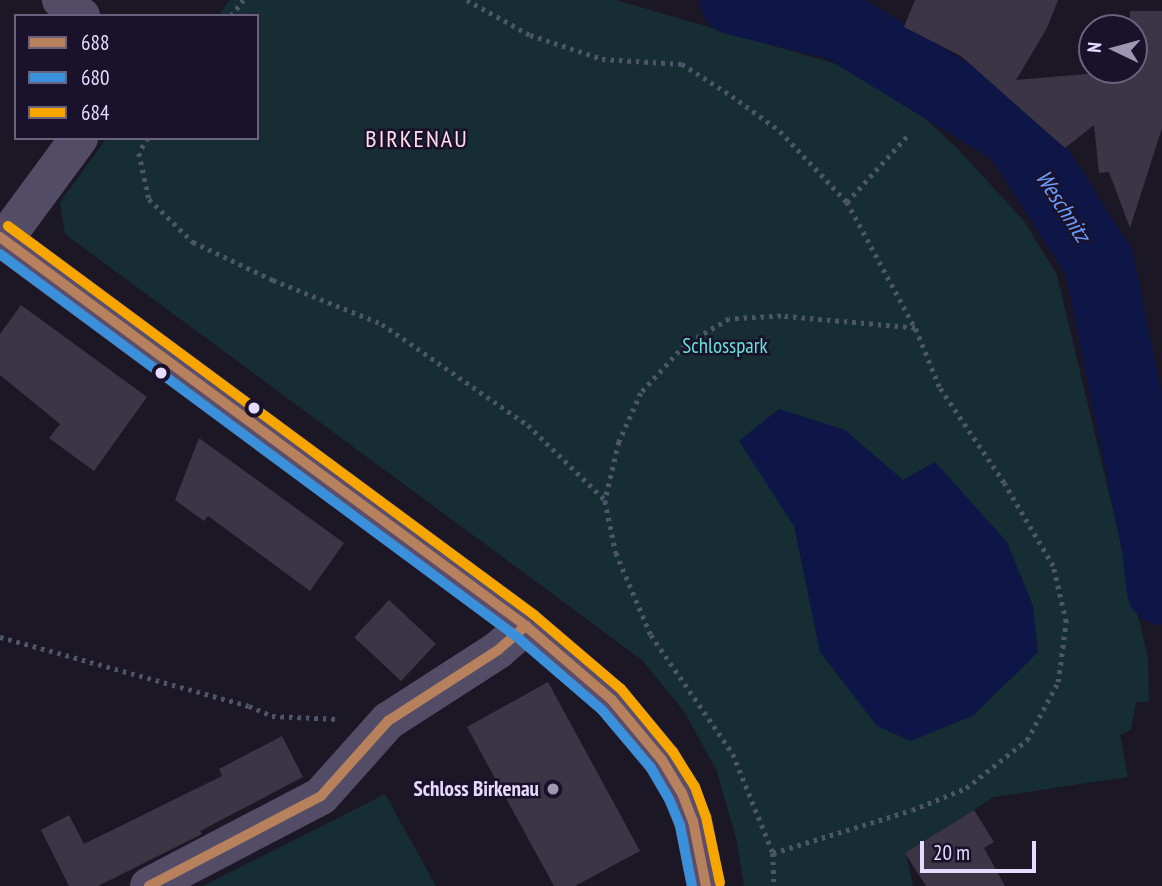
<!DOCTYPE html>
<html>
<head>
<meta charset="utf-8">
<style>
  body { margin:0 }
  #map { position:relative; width:1162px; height:886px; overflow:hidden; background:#1c1725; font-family:"PT Sans Narrow",sans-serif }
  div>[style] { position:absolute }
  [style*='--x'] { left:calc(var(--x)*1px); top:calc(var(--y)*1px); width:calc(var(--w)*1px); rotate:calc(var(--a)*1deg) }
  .green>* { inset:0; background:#152d33 }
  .water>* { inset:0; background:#0d1647 }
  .river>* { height:70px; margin:-35px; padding:0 35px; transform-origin:35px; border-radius:35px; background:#0d1647 }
  .building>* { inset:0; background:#3c3546; transform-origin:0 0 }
  .path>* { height:4.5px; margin-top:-2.25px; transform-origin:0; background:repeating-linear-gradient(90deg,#4d5666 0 3.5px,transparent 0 8.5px) }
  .minor>* { height:38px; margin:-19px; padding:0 19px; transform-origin:19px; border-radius:19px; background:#524c66 }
  .major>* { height:38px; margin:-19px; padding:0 19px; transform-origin:19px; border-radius:19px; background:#5c4d6a }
  .bus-1>* { height:10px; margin:-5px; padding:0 5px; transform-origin:5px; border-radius:5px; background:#b6815c }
  .bus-2>* { height:10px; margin:-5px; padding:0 5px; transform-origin:5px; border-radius:5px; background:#3a90db }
  .bus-3>* { height:10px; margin:-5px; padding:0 5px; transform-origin:5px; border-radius:5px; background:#f7a600 }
  .dots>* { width:19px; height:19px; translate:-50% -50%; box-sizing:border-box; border:4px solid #1a112b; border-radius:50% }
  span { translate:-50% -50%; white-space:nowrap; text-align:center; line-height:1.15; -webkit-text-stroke:5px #1a112b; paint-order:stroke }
  .park-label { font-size:21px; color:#64e2d9 }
  .poi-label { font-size:21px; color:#e6dbff; font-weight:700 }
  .right { translate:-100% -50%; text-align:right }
  .water-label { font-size:23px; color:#699eff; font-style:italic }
  .quarter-label { font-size:24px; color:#ffddec; letter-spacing:2px }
  .legend { position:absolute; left:14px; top:14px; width:245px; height:126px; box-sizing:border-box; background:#1a112b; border:2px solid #6c6280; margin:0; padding:9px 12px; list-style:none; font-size:21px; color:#e6dbff }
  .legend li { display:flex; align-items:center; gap:14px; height:35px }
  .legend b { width:35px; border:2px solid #6c6280 }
  .north { position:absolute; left:1078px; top:14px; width:70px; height:70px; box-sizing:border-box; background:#1a112b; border:2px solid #6c6280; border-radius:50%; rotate:275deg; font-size:19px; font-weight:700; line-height:28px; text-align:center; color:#e6dbff }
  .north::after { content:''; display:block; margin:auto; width:24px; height:32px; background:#9f96b3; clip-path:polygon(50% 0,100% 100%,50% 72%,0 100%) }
  .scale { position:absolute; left:920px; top:841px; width:116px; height:32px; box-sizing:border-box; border:4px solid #e6dbff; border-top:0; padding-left:9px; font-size:21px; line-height:24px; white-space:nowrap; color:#e6dbff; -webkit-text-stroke:5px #1a112b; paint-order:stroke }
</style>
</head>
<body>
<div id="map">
  <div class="green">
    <div style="clip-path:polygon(230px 0,616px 0,867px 73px,919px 113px,957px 148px,1024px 221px,1057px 275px,1148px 657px,1149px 702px,1136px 702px,1131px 730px,1120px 735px,1128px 777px,994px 797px,906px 853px,913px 886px,744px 886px,736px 838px,716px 769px,683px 710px,642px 660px,65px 234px,60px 202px,107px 138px,257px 138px,257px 16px,218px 16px)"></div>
    <div style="clip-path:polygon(385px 794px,436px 886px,203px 886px)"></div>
  </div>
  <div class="water">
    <div style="clip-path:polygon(779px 409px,845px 430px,903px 480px,935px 462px,1007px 542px,1033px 606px,1038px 652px,974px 715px,911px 741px,877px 726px,820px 652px,794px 526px,739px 441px)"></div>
  </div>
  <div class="river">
    <div style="--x:735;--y:0;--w:109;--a:13.8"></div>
    <div style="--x:841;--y:26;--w:206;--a:31.5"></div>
    <div style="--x:1017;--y:134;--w:152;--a:57.4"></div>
    <div style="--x:1099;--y:262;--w:286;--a:78.5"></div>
    <div style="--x:1156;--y:542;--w:48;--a:82.9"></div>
  </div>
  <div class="building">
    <div style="clip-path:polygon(915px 0,1058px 0,1047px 28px,1016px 80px,1134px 70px,1134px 28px,1130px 28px,1130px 11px,1162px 11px,1162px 128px,1130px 228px,1109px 172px,1099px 173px,1094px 125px,1065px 148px,961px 56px,904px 27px)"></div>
    <div style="clip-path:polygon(21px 305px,147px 397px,94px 471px,49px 438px,60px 424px,0 375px,0 334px)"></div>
    <div style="clip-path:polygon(199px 438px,344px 543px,310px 591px,208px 516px,204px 521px,175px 500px)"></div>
    <div style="left:389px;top:600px;width:64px;height:51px;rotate:43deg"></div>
    <div style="clip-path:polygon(548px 682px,640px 851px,575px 886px,554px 886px,467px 727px)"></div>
    <div style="clip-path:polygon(282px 736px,303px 777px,200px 831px,202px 834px,98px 886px,69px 886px,41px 830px,69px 815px,84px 844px,222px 776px,219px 769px)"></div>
    <div style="clip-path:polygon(974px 810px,994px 842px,984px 848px,1005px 886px,926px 886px,905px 853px)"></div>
  </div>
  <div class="path">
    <div style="--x:467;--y:0;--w:72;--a:29.1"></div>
    <div style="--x:530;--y:35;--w:76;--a:18.4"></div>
    <div style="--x:602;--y:59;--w:80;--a:3.6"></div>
    <div style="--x:682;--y:64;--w:59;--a:32.6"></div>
    <div style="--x:732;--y:96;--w:59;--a:36.1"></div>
    <div style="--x:780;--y:131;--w:98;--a:46.7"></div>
    <div style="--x:847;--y:202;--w:143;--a:61.6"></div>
    <div style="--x:231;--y:16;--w:20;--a:-53"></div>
    <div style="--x:148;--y:138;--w:17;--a:121"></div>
    <div style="--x:139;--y:153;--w:47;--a:77.7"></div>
    <div style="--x:149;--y:199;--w:62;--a:44.3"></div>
    <div style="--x:193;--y:242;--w:89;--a:25.4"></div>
    <div style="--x:273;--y:280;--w:118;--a:22"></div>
    <div style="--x:382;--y:324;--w:178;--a:34.7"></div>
    <div style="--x:528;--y:425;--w:107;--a:44.2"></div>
    <div style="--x:847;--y:202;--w:91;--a:-47.7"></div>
    <div style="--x:0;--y:637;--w:258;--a:15.5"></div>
    <div style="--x:249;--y:706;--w:25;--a:23"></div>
    <div style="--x:272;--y:716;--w:66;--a:2.6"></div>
    <div style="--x:773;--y:853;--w:145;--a:-17.2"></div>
    <div style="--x:912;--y:810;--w:58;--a:-22.2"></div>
    <div style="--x:966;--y:788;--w:78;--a:-38.2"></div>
    <div style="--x:1027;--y:740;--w:66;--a:-61.9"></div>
    <div style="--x:1058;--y:682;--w:61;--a:-82.4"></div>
    <div style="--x:1066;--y:622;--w:57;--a:-103.1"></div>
    <div style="--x:1053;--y:566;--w:96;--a:-120.6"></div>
    <div style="--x:1004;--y:483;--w:116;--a:-124.1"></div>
    <div style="--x:939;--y:387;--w:64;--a:-112.1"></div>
    <div style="--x:915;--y:328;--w:135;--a:-174.9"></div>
    <div style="--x:781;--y:316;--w:52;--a:176.7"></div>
    <div style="--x:729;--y:319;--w:51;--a:149.4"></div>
    <div style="--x:685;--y:345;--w:65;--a:132.5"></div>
    <div style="--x:641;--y:393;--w:54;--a:114.2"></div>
    <div style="--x:619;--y:442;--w:61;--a:103.3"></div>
    <div style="--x:605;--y:501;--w:53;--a:78.1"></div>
    <div style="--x:616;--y:553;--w:89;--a:66.9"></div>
    <div style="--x:651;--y:635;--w:145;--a:55.4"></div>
    <div style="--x:733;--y:754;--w:107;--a:68"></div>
    <div style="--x:773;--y:853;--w:33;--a:88"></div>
  </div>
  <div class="minor">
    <div style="--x:61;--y:0;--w:26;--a:39"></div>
    <div style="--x:4;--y:240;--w:127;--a:-53.7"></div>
    <div style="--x:149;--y:886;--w:194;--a:-27.6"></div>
    <div style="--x:321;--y:796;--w:101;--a:-48.2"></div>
    <div style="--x:388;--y:721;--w:131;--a:-32.8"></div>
    <div style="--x:498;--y:650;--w:37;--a:-41"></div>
  </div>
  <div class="major">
    <div style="--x:0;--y:237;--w:654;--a:36.48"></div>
    <div style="--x:526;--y:626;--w:113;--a:40.7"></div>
    <div style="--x:612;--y:700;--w:78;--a:50.2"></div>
    <div style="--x:662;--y:760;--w:39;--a:59"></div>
    <div style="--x:682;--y:793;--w:30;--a:69"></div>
    <div style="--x:693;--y:821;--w:66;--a:78.7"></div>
  </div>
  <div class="bus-1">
    <div style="--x:0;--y:237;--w:654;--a:36.48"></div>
    <div style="--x:526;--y:626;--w:113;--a:40.7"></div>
    <div style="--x:612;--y:700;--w:78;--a:50.2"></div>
    <div style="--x:662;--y:760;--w:39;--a:59"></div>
    <div style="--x:682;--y:793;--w:30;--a:69"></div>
    <div style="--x:693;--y:821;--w:66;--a:78.7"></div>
    <div style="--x:149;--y:886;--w:194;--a:-27.6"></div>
    <div style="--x:321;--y:796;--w:101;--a:-48.2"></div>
    <div style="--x:388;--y:721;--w:131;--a:-32.8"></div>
    <div style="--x:498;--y:650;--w:37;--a:-41"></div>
  </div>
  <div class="bus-2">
    <div style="--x:0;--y:254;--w:643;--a:36.53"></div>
    <div style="--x:517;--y:637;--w:112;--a:40.7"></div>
    <div style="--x:602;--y:710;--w:76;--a:49.8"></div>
    <div style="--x:651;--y:768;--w:36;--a:60"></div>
    <div style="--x:669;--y:799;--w:28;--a:67"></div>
    <div style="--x:680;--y:825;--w:62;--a:78.9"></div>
  </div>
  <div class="bus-3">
    <div style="--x:8;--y:226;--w:654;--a:36.48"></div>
    <div style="--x:534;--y:615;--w:114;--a:40.4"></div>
    <div style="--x:621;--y:689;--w:82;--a:50.5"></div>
    <div style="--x:673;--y:752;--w:41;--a:57.8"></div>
    <div style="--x:695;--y:787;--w:32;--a:70"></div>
    <div style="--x:706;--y:817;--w:67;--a:78"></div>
  </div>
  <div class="dots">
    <div style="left:161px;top:373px;background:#e6dbff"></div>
    <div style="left:254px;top:408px;background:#e6dbff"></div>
    <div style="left:553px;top:789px;background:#9f96b3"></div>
  </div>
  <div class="park-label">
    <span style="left:725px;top:346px">Schlosspark</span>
  </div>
  <div class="poi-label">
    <span class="right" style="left:539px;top:789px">Schloss Birkenau</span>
  </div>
  <div class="water-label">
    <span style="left:1063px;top:206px;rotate:57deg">Weschnitz</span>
  </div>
  <div class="quarter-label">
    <span style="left:417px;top:139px">BIRKENAU</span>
  </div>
  <ul class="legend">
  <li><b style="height:9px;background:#b6815c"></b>688</li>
  <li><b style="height:9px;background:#3a90db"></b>680</li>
  <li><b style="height:9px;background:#f7a600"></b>684</li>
  </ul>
  <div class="north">N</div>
  <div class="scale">20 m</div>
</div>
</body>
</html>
